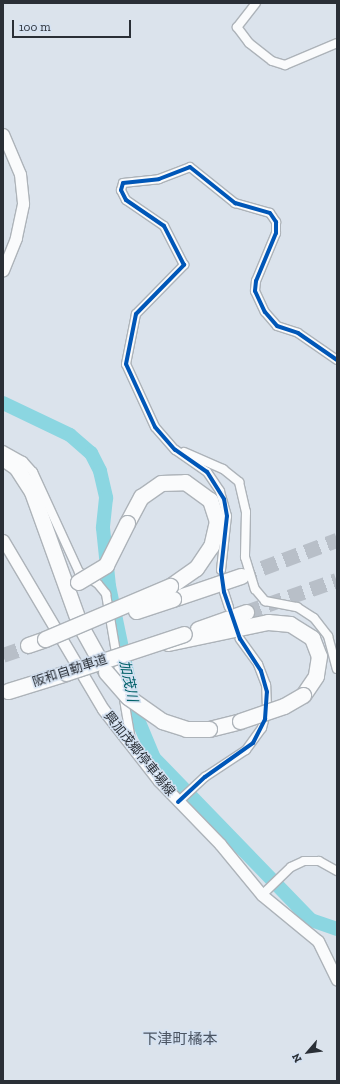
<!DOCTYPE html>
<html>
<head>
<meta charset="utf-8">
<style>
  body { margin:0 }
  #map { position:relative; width:340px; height:1084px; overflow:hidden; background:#dbe3ec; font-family:"Zilla Slab","Noto Sans JP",serif }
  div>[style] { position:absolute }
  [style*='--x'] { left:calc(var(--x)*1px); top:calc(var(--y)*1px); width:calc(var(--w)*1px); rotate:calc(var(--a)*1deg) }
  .river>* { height:14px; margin:-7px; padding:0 7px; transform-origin:7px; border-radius:7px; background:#8bd6e1 }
  .highway-tunnel>* { height:15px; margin-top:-7.5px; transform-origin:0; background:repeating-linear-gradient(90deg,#b8bfc8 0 15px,transparent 0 23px) }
  .roads { filter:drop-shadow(1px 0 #adb3b9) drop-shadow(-1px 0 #adb3b9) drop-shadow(0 1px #adb3b9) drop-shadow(0 -1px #adb3b9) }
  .street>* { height:8px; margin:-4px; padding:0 4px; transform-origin:4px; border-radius:4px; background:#fafbfc }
  .secondary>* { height:11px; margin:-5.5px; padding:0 5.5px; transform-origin:5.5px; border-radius:5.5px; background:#fafbfc }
  .highway>* { height:15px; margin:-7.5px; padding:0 7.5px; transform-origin:7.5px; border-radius:7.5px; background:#fafbfc }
  .bridges { filter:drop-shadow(1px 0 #adb3b9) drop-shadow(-1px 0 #adb3b9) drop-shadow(0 1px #adb3b9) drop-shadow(0 -1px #adb3b9) }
  .highway-bridge>* { height:15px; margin:-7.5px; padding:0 7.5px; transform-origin:7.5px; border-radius:7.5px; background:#fafbfc }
  .cycleway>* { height:4px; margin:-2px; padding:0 2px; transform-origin:2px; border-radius:2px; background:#0057b8 }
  span { translate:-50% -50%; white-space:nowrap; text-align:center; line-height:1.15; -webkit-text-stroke:3px #d5e2f2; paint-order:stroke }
  .street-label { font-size:13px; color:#2a2f36 }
  .water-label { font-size:14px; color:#006068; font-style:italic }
  .quarter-label { font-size:15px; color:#4b5563 }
  .frame { position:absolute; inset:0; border:4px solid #2a2f36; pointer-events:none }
  .north { position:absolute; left:288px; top:1032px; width:40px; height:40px; -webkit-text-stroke:3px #d5e2f2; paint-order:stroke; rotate:242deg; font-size:11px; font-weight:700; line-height:16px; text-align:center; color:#2a2f36 }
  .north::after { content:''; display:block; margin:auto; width:14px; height:18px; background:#2a2f36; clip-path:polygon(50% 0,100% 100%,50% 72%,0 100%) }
  .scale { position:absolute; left:12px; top:20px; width:119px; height:18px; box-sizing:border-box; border:2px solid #2a2f36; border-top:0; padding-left:5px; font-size:12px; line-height:14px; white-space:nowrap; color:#2a2f36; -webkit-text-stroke:3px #d5e2f2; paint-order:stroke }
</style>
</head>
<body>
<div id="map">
  <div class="river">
    <div style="--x:3;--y:403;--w:74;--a:25.5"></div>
    <div style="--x:70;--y:435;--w:28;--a:41"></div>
    <div style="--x:91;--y:453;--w:20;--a:63"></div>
    <div style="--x:100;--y:471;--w:28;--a:77"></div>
    <div style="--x:106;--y:498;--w:30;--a:96"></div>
    <div style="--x:103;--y:528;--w:58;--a:84.1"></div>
    <div style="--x:109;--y:586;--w:132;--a:78.2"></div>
    <div style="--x:136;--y:715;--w:47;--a:67.3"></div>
    <div style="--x:154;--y:758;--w:226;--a:45.9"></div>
    <div style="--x:311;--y:920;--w:28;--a:19"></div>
  </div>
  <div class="highway-tunnel">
    <div style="--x:241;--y:576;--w:103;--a:-20.6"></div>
    <div style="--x:246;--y:612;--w:96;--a:-19.4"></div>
    <div style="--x:3;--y:655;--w:28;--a:-19"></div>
  </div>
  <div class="roads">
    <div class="street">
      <div style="--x:256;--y:3;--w:31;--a:128"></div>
      <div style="--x:237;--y:27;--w:20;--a:53"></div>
      <div style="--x:249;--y:43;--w:29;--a:38"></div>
      <div style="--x:272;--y:61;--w:14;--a:17"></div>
      <div style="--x:285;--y:65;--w:56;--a:-22.9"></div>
      <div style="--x:3;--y:450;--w:23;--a:29"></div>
      <div style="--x:23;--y:461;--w:15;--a:48"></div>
      <div style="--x:33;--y:472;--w:110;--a:65.3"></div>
      <div style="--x:79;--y:572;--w:22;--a:32"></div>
      <div style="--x:98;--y:584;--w:13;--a:51"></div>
      <div style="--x:106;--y:594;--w:154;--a:80.3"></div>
      <div style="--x:184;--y:452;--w:43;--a:23.6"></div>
      <div style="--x:223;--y:469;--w:21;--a:39"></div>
      <div style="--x:239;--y:482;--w:31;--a:77"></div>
      <div style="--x:246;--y:512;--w:45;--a:91.3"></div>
      <div style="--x:245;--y:557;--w:34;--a:73"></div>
      <div style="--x:255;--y:589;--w:16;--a:50"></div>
      <div style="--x:265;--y:601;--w:33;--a:11"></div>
      <div style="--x:297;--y:607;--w:20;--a:33"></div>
      <div style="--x:314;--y:618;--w:23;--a:52"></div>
      <div style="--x:328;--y:636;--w:34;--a:75"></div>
      <div style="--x:221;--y:570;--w:54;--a:-83.7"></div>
      <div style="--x:227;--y:516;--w:26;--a:-106"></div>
      <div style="--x:220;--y:491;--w:23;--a:-124"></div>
      <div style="--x:207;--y:472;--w:39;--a:-145"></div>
      <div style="--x:175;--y:450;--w:30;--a:-131"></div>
      <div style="--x:155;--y:427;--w:69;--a:-114.7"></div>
      <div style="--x:126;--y:364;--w:51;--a:-78.7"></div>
      <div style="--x:136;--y:314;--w:69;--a:-45.6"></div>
      <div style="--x:184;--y:265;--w:44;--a:-117.1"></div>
      <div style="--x:164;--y:226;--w:46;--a:-145.6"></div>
      <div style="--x:126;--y:200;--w:11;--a:-117"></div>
      <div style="--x:121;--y:190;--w:7;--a:-74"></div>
      <div style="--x:123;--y:183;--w:36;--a:-6"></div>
      <div style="--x:159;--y:179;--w:33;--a:-21"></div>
      <div style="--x:190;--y:167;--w:58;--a:38.7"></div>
      <div style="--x:235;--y:203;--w:36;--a:16"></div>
      <div style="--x:270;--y:213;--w:11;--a:56"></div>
      <div style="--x:276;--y:222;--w:11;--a:90"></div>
      <div style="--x:276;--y:233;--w:52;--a:112.6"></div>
      <div style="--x:256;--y:281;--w:10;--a:96"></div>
      <div style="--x:255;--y:291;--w:23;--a:65"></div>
      <div style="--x:265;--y:312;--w:18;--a:49"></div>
      <div style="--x:277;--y:326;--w:22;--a:18"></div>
      <div style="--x:298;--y:333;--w:47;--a:34.7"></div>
      <div style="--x:224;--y:592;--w:16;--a:72"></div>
      <div style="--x:178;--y:802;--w:37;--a:-43"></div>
      <div style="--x:205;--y:777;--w:49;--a:-33.4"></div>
      <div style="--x:246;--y:750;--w:27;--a:-54"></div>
      <div style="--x:262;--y:728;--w:20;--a:-75"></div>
      <div style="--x:267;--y:709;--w:24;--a:-92"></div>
      <div style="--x:266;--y:685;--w:22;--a:-111"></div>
      <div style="--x:258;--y:664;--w:31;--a:-126"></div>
      <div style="--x:262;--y:895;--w:40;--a:-44"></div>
      <div style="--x:291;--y:867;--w:14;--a:-25"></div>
      <div style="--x:304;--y:861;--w:15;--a:0"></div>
      <div style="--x:319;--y:861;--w:21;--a:29"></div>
    </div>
    <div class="secondary">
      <div style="--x:3;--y:134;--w:43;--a:67"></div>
      <div style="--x:20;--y:174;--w:30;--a:84"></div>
      <div style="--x:23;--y:204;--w:35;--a:102"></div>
      <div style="--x:16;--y:238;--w:35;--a:112"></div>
      <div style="--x:3;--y:540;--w:196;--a:59.4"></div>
      <div style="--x:103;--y:709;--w:91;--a:52.1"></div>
      <div style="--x:159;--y:781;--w:88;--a:45.9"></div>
      <div style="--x:220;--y:844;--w:66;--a:50.5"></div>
      <div style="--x:262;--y:895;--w:72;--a:39.4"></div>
      <div style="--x:318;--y:941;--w:43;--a:64"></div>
    </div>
    <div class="highway">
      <div style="--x:3;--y:458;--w:16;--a:35"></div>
      <div style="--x:16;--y:467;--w:30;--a:57"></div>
      <div style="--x:32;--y:492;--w:141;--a:70.2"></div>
      <div style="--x:80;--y:625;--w:54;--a:61"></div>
      <div style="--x:127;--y:523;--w:30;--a:-62"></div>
      <div style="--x:141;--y:497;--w:24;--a:-35"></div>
      <div style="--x:161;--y:483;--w:24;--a:-2"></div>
      <div style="--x:185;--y:482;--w:31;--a:36"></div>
      <div style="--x:210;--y:500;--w:22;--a:72"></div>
      <div style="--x:217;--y:521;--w:26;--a:103"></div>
      <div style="--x:211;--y:546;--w:27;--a:124"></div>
      <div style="--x:196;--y:568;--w:32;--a:145"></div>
      <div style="--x:173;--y:599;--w:72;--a:-18.7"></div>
      <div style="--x:198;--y:629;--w:51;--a:-19.5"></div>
      <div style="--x:168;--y:643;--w:102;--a:-11.9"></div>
      <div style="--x:268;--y:622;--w:22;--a:5"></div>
      <div style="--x:290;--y:624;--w:26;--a:32"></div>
      <div style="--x:312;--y:638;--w:19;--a:69"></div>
      <div style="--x:319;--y:656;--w:20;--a:99"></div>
      <div style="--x:316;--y:676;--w:23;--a:124"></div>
      <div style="--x:28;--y:645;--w:18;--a:-19"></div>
      <div style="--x:8;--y:691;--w:61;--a:-17.2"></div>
      <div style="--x:209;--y:729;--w:32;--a:-14"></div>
    </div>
  </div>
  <div class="bridges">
    <div class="highway-bridge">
      <div style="--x:78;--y:582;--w:33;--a:-31"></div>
      <div style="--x:106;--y:565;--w:47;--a:-63.4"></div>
      <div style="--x:136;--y:611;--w:39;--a:-18"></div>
      <div style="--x:45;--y:639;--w:136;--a:-23"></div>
      <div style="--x:106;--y:672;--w:33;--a:49"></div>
      <div style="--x:128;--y:697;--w:42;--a:35.2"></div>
      <div style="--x:162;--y:721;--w:25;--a:18"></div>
      <div style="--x:186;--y:729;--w:23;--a:0"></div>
      <div style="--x:66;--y:673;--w:124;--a:-18.3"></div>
      <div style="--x:240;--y:721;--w:46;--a:-18.8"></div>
      <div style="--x:284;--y:706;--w:22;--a:-30"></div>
    </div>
  </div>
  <div class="cycleway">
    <div style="--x:178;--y:802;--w:37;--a:-43"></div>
    <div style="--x:205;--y:777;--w:59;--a:-35.3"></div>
    <div style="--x:253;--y:743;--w:27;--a:-63"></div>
    <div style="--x:265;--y:719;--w:27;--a:-86"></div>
    <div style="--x:267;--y:692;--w:22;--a:-106"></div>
    <div style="--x:261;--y:671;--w:38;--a:-123"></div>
    <div style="--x:240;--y:639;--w:50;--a:-108.8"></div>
    <div style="--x:224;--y:592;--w:22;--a:-98"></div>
    <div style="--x:221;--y:570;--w:54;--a:-83.7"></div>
    <div style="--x:227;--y:516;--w:17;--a:-100"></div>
    <div style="--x:224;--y:499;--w:32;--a:-122"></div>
    <div style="--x:207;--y:472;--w:39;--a:-145"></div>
    <div style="--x:175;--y:450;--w:30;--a:-131"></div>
    <div style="--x:155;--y:427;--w:69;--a:-114.7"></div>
    <div style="--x:126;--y:364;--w:51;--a:-78.7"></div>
    <div style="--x:136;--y:314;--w:69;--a:-45.6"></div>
    <div style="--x:184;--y:265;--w:44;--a:-117.1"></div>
    <div style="--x:164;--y:226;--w:46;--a:-145.6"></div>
    <div style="--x:126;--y:200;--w:11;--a:-117"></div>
    <div style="--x:121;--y:190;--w:7;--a:-74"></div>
    <div style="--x:123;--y:183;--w:36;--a:-6"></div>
    <div style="--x:159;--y:179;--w:33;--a:-21"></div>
    <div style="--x:190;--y:167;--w:58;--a:38.7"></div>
    <div style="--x:235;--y:203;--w:36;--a:16"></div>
    <div style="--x:270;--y:213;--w:11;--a:56"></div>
    <div style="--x:276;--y:222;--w:11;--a:90"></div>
    <div style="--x:276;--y:233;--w:52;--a:112.6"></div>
    <div style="--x:256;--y:281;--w:10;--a:96"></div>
    <div style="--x:255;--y:291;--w:23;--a:65"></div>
    <div style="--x:265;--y:312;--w:18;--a:49"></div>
    <div style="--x:277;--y:326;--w:22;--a:18"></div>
    <div style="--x:298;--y:333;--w:47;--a:34.7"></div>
  </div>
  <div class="street-label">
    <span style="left:70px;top:671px;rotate:-18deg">阪和自動車道</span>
    <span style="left:139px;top:754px;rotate:51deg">興加茂郷停車場線</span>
  </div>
  <div class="water-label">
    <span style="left:128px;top:681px;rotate:78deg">加茂川</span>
  </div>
  <div class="quarter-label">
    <span style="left:180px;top:1040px">下津町橘本</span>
  </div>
  <div class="frame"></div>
  <div class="north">N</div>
  <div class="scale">100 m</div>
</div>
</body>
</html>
